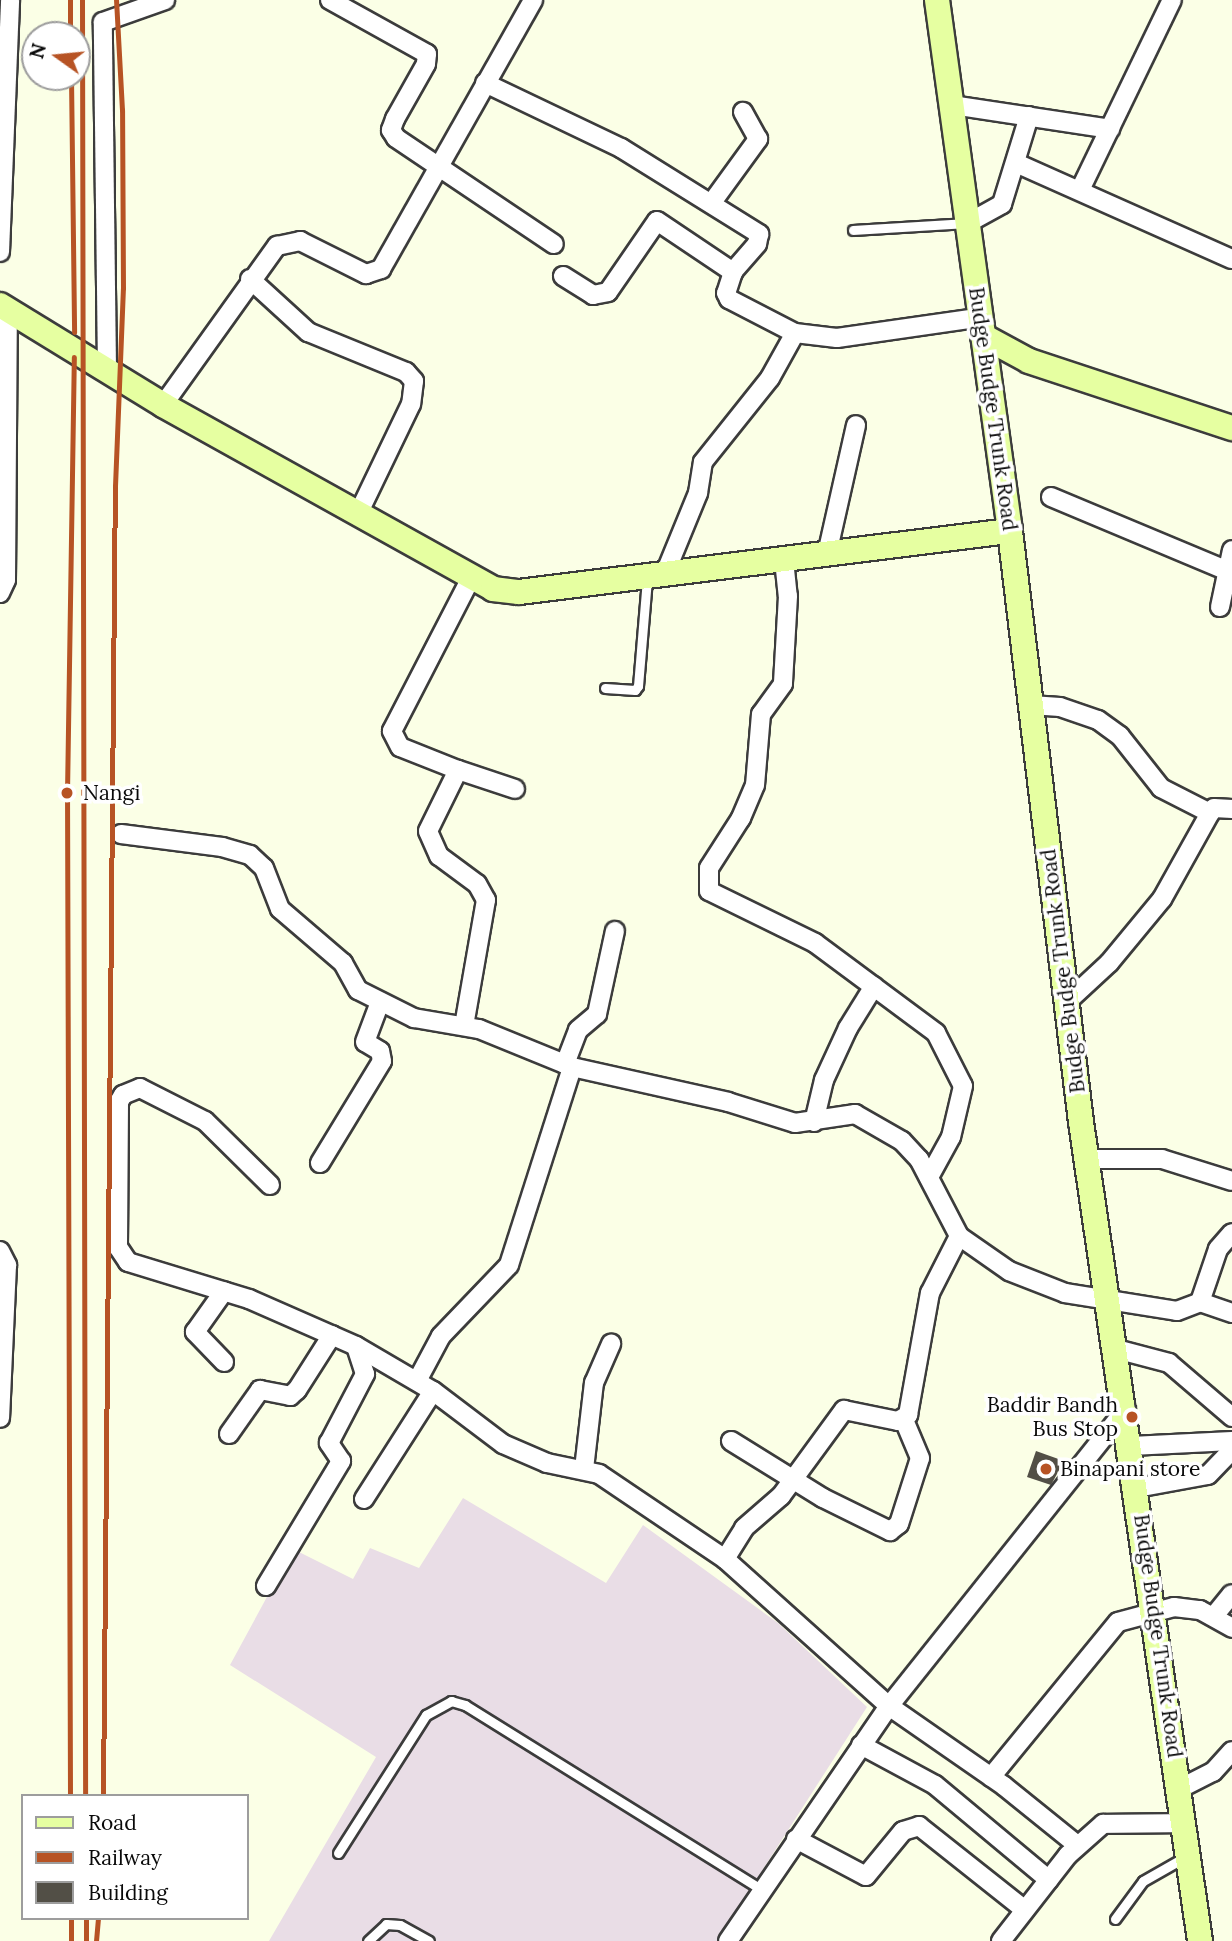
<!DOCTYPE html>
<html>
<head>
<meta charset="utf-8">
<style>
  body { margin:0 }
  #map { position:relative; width:1232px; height:1941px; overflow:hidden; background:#fbffe6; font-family:Lora,serif }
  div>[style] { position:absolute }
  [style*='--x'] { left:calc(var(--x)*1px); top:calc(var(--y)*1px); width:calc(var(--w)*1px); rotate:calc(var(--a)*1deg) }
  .industrial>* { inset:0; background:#e9dde6 }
  .building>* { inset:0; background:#524f46 }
  .roads { filter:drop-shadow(2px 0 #3c3c3c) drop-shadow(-2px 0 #3c3c3c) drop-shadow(0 2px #3c3c3c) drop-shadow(0 -2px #3c3c3c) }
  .lane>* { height:9px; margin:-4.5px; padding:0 4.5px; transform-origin:4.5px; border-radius:4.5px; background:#fff }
  .street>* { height:18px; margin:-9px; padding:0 9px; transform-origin:9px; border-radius:9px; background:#fff }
  .secondary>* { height:24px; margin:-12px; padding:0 12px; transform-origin:12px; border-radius:12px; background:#e6ffa1 }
  .rail>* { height:5px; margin:-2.5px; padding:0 2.5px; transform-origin:2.5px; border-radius:2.5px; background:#b75324 }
  .dots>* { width:19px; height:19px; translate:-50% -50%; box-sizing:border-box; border:4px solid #fff; border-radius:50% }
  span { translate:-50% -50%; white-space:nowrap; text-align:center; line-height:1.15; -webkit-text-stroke:7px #fff; paint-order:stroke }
  .street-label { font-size:21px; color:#090909 }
  .poi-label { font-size:21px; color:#090909 }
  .left { translate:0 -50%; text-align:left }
  .right { translate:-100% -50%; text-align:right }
  .legend { position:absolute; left:21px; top:1794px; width:228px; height:126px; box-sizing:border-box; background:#fff; border:2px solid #9d9d9d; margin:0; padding:9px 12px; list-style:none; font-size:21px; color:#090909 }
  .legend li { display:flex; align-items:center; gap:14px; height:35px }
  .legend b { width:35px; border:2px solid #9d9d9d }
  .north { position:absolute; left:21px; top:21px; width:70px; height:70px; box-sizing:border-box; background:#fff; border:2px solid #9d9d9d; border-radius:50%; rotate:285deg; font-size:19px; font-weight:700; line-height:28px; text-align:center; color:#090909 }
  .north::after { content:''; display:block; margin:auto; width:24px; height:32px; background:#b75324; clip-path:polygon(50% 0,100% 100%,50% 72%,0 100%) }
</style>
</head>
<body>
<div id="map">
  <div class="industrial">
    <div style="clip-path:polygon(463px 1498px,606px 1583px,643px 1525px,778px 1623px,867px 1707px,717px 1941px,269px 1941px,376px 1757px,230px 1665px,293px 1549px,353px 1579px,370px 1548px,419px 1568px)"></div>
  </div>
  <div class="building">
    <div style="clip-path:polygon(1036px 1451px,1064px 1461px,1051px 1485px,1027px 1477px)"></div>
  </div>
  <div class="roads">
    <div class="lane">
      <div style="--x:853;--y:230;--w:114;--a:-3.5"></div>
      <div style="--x:605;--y:688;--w:30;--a:4"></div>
      <div style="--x:635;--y:690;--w:5;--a:-53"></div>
      <div style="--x:638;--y:686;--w:107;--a:-85.2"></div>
      <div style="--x:338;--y:1853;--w:164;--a:-57.5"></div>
      <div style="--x:426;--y:1715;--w:29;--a:-29"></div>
      <div style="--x:451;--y:1701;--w:15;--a:16"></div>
      <div style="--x:465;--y:1705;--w:349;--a:31.9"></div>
      <div style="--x:1115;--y:1919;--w:47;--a:-53.6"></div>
      <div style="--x:1143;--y:1881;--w:48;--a:-29.7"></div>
      <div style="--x:368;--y:1941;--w:25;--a:-43"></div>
      <div style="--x:386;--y:1924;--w:14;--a:4"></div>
      <div style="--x:400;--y:1925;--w:33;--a:29"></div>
    </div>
    <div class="street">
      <div style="--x:330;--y:0;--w:111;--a:29.1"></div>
      <div style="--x:427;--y:54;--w:10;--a:96"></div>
      <div style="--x:426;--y:64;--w:63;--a:119.4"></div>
      <div style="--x:395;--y:119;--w:12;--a:110"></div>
      <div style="--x:391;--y:130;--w:9;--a:58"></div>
      <div style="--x:396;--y:138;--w:190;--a:33.9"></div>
      <div style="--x:485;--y:83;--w:151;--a:25.5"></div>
      <div style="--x:621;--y:148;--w:163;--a:31.9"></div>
      <div style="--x:759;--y:234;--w:10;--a:101"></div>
      <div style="--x:757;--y:244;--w:37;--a:131"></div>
      <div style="--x:733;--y:272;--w:22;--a:108"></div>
      <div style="--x:726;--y:293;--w:7;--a:63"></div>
      <div style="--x:729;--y:299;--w:74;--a:27.3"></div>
      <div style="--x:795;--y:333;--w:42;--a:6.8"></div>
      <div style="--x:837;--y:338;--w:147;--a:-8.2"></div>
      <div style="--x:952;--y:105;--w:160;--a:8.6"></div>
      <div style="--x:1016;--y:163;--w:236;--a:24"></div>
      <div style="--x:1080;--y:190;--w:211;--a:-64.2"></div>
      <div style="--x:713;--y:201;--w:77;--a:-54"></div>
      <div style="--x:758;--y:139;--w:31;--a:-119"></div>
      <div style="--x:968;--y:223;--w:39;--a:-29"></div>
      <div style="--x:1002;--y:204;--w:92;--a:-72.9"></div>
      <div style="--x:0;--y:252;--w:252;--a:-87.7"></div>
      <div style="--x:563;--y:276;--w:36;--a:32"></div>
      <div style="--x:593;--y:295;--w:15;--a:-11"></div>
      <div style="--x:608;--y:292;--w:86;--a:-55.4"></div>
      <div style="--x:657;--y:221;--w:92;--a:33.9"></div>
      <div style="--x:250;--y:279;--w:79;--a:42.4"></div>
      <div style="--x:308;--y:332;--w:106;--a:22.2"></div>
      <div style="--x:406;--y:372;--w:12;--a:48"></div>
      <div style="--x:414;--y:381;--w:23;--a:97"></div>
      <div style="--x:411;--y:404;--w:122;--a:115.7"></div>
      <div style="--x:107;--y:369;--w:347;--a:-90.7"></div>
      <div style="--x:103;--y:22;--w:66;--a:-19.5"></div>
      <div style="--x:163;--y:405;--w:196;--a:-54.4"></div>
      <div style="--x:277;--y:246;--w:24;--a:-12"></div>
      <div style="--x:300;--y:241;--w:74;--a:26.6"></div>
      <div style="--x:366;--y:274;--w:16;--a:-18"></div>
      <div style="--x:381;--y:269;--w:309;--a:-60.5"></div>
      <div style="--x:1051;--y:497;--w:192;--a:22.7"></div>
      <div style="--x:827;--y:554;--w:132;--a:-77.3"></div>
      <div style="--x:784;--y:560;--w:36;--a:84"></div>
      <div style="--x:788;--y:596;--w:88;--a:93.3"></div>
      <div style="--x:783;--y:684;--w:37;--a:126"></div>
      <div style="--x:761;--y:714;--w:71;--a:94.8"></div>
      <div style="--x:755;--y:785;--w:36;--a:113"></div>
      <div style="--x:741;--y:818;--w:59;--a:122.6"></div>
      <div style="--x:709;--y:868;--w:23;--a:90"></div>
      <div style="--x:709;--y:891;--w:118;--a:26.1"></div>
      <div style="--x:815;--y:943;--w:151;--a:36.6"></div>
      <div style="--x:936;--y:1033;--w:59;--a:63"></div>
      <div style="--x:963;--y:1086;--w:52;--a:103.2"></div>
      <div style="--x:951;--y:1137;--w:46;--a:118.8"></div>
      <div style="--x:664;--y:576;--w:90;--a:-67.7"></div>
      <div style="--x:698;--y:493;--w:31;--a:-81"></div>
      <div style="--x:703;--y:462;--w:107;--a:-51.4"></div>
      <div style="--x:770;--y:378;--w:51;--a:-60.9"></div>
      <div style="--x:0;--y:593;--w:14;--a:-65"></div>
      <div style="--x:6;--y:580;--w:268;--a:-89.6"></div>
      <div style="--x:1220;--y:607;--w:58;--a:-78.1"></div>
      <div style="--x:1031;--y:705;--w:29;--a:4"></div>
      <div style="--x:1060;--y:707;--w:40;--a:18.9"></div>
      <div style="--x:1098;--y:720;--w:27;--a:36"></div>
      <div style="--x:1120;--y:736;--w:66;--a:51.7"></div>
      <div style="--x:1161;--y:788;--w:55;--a:27"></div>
      <div style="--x:458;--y:770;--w:60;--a:18.4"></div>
      <div style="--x:121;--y:834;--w:102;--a:7.3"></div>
      <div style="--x:222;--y:847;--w:29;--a:16"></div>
      <div style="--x:250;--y:855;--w:19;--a:43"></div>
      <div style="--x:264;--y:868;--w:44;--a:68.7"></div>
      <div style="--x:280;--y:909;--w:83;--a:40.6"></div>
      <div style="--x:343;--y:963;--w:31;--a:61"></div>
      <div style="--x:358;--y:990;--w:63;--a:26.6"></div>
      <div style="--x:414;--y:1018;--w:66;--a:9.6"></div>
      <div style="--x:479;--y:1029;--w:100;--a:22.2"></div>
      <div style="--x:572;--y:1067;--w:160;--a:12.6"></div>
      <div style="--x:728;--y:1102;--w:70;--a:17.4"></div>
      <div style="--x:795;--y:1123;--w:61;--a:-8.5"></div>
      <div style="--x:855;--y:1114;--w:54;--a:29.9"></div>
      <div style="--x:902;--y:1141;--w:25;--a:47"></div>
      <div style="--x:919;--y:1159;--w:87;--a:62.5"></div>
      <div style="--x:959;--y:1236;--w:61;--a:35"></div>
      <div style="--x:1009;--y:1271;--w:60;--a:21.4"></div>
      <div style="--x:1065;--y:1293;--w:113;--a:9.1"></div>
      <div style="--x:1177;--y:1311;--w:25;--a:-21"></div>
      <div style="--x:1200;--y:1302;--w:34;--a:19"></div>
      <div style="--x:1068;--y:1001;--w:56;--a:-42.8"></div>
      <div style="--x:1109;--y:963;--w:83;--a:-50.4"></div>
      <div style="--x:1162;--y:899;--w:98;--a:-60.8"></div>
      <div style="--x:1210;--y:813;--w:6;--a:-51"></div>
      <div style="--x:1214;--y:808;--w:18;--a:3"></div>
      <div style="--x:464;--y:1026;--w:128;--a:-80.1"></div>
      <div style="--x:486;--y:900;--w:18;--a:-119"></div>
      <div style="--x:477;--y:884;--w:47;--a:-143.6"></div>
      <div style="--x:439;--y:856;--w:27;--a:-114"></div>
      <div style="--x:428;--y:831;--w:68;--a:-63.8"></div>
      <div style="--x:458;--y:770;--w:62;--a:-158.4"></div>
      <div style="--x:400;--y:747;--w:18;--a:-117"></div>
      <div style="--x:392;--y:731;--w:170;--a:-62.7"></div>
      <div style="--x:565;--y:1064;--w:36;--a:-69"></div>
      <div style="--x:578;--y:1030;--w:25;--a:-40"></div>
      <div style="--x:597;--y:1014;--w:85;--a:-77.8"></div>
      <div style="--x:814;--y:1122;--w:43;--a:-76.6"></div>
      <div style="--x:824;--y:1080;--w:57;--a:-65.2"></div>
      <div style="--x:848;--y:1028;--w:49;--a:-58.2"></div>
      <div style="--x:1088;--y:1159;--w:74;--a:0"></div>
      <div style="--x:1162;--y:1159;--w:73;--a:17.4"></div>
      <div style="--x:320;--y:1163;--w:119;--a:-58.7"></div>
      <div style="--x:382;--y:1061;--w:10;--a:-101"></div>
      <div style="--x:380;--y:1051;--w:17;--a:-149"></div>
      <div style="--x:365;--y:1042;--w:43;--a:-69.4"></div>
      <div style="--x:270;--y:1185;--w:91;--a:-135.4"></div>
      <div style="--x:205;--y:1121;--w:73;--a:-153.1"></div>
      <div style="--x:140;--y:1088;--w:18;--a:158"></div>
      <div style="--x:123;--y:1095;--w:8;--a:120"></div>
      <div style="--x:119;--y:1102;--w:145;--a:90.4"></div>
      <div style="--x:118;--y:1247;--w:18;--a:56"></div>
      <div style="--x:128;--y:1262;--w:127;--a:17"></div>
      <div style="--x:249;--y:1299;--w:117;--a:23.7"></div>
      <div style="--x:356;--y:1346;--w:89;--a:30.3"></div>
      <div style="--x:433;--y:1391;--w:88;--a:37.1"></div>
      <div style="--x:503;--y:1444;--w:48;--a:23.4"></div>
      <div style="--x:547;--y:1463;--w:53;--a:11.9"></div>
      <div style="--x:599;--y:1474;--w:152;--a:34"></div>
      <div style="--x:725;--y:1559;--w:220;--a:41.9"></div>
      <div style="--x:889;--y:1706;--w:140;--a:34.8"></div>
      <div style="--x:1004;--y:1786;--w:94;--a:38.9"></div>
      <div style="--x:0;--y:1251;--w:16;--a:63"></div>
      <div style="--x:7;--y:1265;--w:153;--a:92.6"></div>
      <div style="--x:1200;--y:1302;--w:56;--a:-71.2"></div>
      <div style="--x:1218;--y:1249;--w:21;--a:-49"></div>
      <div style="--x:1116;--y:1349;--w:55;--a:14.8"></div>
      <div style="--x:1169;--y:1363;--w:83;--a:40.6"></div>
      <div style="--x:224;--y:1362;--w:42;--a:-134"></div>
      <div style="--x:195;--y:1332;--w:50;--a:-54.7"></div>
      <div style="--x:417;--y:1381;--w:51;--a:-61.9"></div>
      <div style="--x:441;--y:1336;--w:98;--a:-46.2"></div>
      <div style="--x:509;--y:1265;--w:208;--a:-72.3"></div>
      <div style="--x:229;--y:1434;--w:54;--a:-54.8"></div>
      <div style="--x:260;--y:1390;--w:31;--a:11"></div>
      <div style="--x:290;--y:1396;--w:9;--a:-41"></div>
      <div style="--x:297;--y:1390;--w:65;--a:-57.5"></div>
      <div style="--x:731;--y:1441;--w:108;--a:31.8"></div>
      <div style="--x:823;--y:1498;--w:75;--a:26.2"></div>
      <div style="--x:890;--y:1531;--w:11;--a:-38"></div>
      <div style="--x:899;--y:1524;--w:69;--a:-72.3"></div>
      <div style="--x:920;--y:1458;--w:41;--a:-112.8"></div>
      <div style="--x:1131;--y:1446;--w:101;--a:-2.8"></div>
      <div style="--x:584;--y:1469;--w:87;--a:-83.4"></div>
      <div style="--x:594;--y:1383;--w:43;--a:-66.4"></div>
      <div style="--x:1137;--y:1488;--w:72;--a:-10.4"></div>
      <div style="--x:1208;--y:1475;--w:35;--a:-46"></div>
      <div style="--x:364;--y:1499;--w:128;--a:-57.4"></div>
      <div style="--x:725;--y:1559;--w:36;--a:-58"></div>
      <div style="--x:744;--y:1528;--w:49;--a:-40.9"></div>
      <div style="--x:781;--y:1496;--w:107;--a:-53.8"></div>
      <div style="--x:844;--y:1410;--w:55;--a:11.5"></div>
      <div style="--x:898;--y:1421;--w:12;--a:-31"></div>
      <div style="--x:908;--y:1415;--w:124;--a:-79.8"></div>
      <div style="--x:930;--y:1293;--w:64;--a:-63"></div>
      <div style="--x:266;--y:1586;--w:146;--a:-59"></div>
      <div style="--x:341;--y:1461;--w:22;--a:-124"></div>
      <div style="--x:329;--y:1443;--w:78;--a:-62.4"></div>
      <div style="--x:365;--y:1374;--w:29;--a:-108"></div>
      <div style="--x:1214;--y:1616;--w:28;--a:-51"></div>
      <div style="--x:861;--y:1745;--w:84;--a:28.4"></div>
      <div style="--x:935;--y:1785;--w:148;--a:39.8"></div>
      <div style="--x:991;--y:1777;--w:200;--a:-50.7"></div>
      <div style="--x:1118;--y:1622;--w:58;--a:-15"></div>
      <div style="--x:1174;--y:1607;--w:26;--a:7"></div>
      <div style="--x:1200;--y:1610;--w:37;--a:29"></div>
      <div style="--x:1179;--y:1789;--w:38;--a:-27"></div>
      <div style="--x:1213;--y:1772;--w:28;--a:-48"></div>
      <div style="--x:796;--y:1839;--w:79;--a:27.9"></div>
      <div style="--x:866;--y:1876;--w:58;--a:-50.6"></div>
      <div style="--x:903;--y:1831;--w:17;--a:-17"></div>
      <div style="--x:919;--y:1826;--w:135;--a:38.4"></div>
      <div style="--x:728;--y:1941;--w:285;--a:-55.6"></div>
      <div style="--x:889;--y:1706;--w:380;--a:-51.4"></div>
      <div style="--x:1001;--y:1941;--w:109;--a:-52.1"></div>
      <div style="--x:1068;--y:1855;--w:47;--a:-41.5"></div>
      <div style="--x:1103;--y:1824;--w:81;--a:-0.7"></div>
    </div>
    <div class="secondary">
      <div style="--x:937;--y:0;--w:536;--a:82.17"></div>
      <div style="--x:1010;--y:531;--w:595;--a:83.15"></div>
      <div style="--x:1081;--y:1122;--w:828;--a:81.73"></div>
      <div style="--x:0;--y:305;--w:191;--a:31.5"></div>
      <div style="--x:163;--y:405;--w:378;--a:29.1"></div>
      <div style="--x:493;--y:589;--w:26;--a:7"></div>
      <div style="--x:519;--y:592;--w:495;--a:-7.1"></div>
      <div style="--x:983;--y:336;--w:52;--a:28.5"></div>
      <div style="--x:1029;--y:361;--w:214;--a:18.3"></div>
    </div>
  </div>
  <div class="rail">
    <div style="--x:70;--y:0;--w:35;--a:90"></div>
    <div style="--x:82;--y:0;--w:1796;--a:89.9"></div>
    <div style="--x:71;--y:77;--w:255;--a:89.3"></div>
    <div style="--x:70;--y:1796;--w:1003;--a:-90.17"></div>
    <div style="--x:67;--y:793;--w:436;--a:-89.1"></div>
    <div style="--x:103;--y:1796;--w:1310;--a:-89.48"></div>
    <div style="--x:115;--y:486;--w:198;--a:-87.7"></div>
    <div style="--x:123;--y:288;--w:178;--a:-90.3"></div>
    <div style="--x:122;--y:110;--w:110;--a:-93.1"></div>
    <div style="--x:86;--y:1918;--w:23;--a:90"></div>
    <div style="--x:71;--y:1941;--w:23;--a:-90"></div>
    <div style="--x:96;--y:1941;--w:23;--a:-85"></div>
  </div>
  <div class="dots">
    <div style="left:67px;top:793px;background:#b75324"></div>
    <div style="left:1132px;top:1417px;background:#b75324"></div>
    <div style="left:1046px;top:1469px;background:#b75324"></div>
  </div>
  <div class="street-label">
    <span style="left:993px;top:409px;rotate:82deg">Budge Budge Trunk Road</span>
    <span style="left:1063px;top:971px;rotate:-97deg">Budge Budge Trunk Road</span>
    <span style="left:1158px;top:1636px;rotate:82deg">Budge Budge Trunk Road</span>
  </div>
  <div class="poi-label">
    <span class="left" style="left:83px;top:793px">Nangi</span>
    <span class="right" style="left:1118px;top:1417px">Baddir Bandh<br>Bus Stop</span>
    <span class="left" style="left:1060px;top:1469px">Binapani store</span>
  </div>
  <ul class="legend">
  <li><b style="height:9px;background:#e6ffa1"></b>Road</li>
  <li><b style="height:9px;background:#b75324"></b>Railway</li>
  <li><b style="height:19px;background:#524f46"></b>Building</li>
  </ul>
  <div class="north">N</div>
</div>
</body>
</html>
